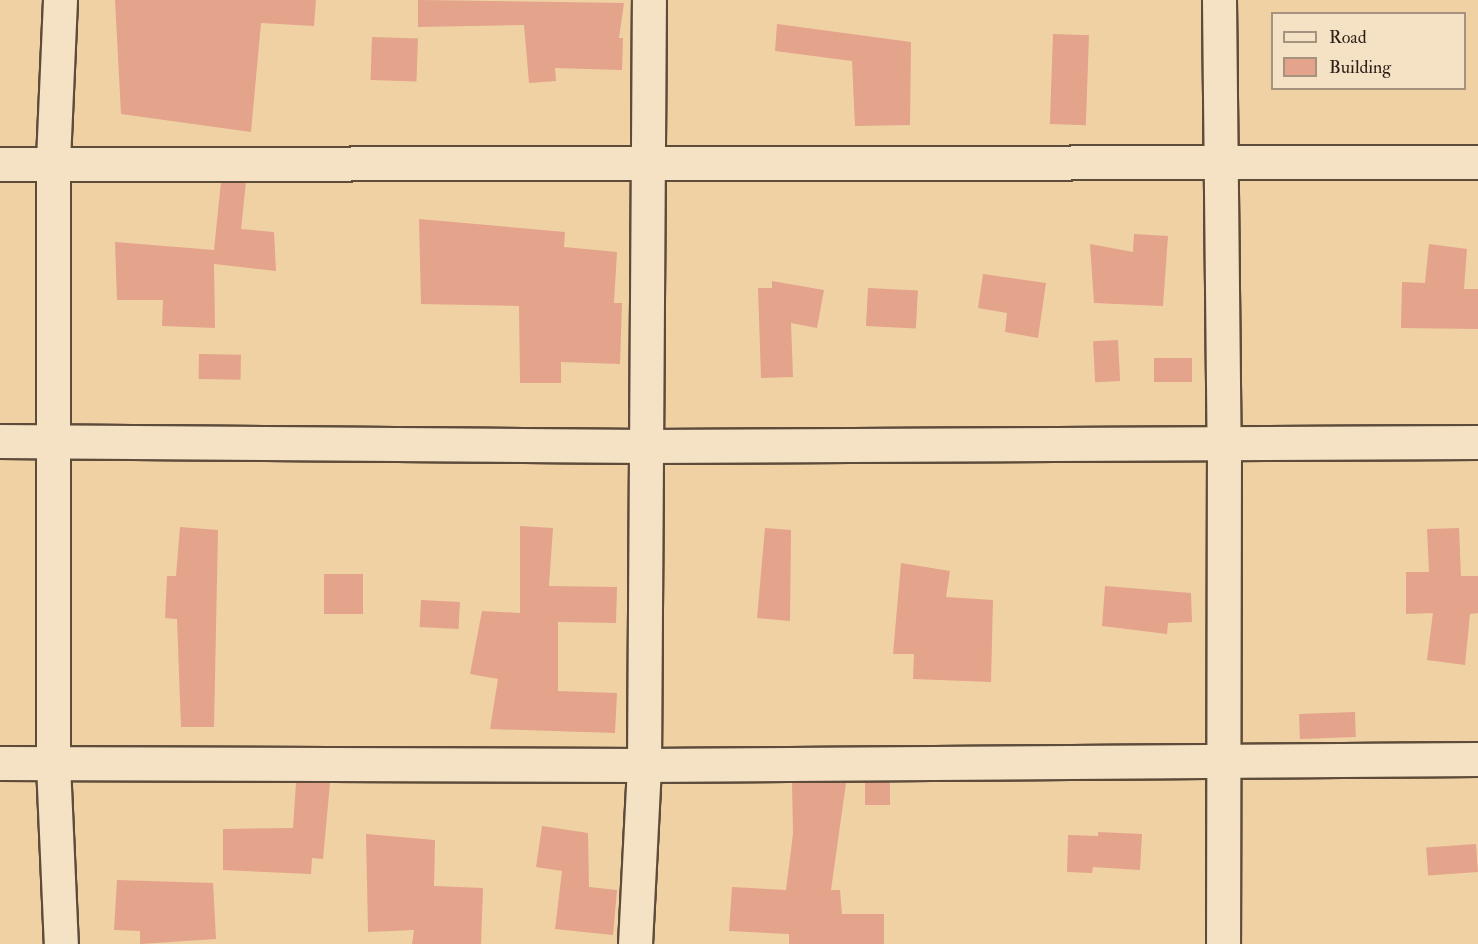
<!DOCTYPE html>
<html>
<head>
<meta charset="utf-8">
<style>
  body { margin:0 }
  #map { position:relative; width:1478px; height:944px; overflow:hidden; background:#f0d1a4; font-family:"IM FELL Double Pica",serif }
  div>[style] { position:absolute }
  [style*='--x'] { left:calc(var(--x)*1px); top:calc(var(--y)*1px); width:calc(var(--w)*1px); rotate:calc(var(--a)*1deg) }
  .building>* { inset:0; background:#e4a38b; transform-origin:0 0 }
  .roads { filter:drop-shadow(2px 0 #5e4c3b) drop-shadow(-2px 0 #5e4c3b) drop-shadow(0 2px #5e4c3b) drop-shadow(0 -2px #5e4c3b) }
  .minor>* { height:33px; margin:-16.5px; padding:0 16.5px; transform-origin:16.5px; border-radius:16.5px; background:#f5e1c4 }
  span { translate:-50% -50%; white-space:nowrap; text-align:center; line-height:1.15; -webkit-text-stroke:6px #f5e1c4; paint-order:stroke }
  .legend { position:absolute; left:1271px; top:12px; width:195px; height:78px; box-sizing:border-box; background:#f5e1c4; border:2px solid #a5937f; margin:0; padding:8px 10px; list-style:none; font-size:18px; color:#2d1f18 }
  .legend li { display:flex; align-items:center; gap:12px; height:30px }
  .legend b { width:30px; border:2px solid #a5937f }
</style>
</head>
<body>
<div id="map">
  <div class="building">
    <div style="clip-path:polygon(115px 0,316px 0,314px 26px,261px 23px,251px 132px,121px 114px)"></div>
    <div style="clip-path:polygon(418px 0,624px 3px,619px 38px,623px 38px,622px 70px,555px 68px,556px 81px,529px 83px,524px 25px,418px 27px)"></div>
    <div style="clip-path:polygon(777px 24px,911px 42px,910px 125px,855px 126px,852px 61px,775px 51px)"></div>
    <div style="left:1053px;top:34px;width:36px;height:90px;rotate:2deg"></div>
    <div style="left:372px;top:37px;width:46px;height:43px;rotate:2deg"></div>
    <div style="clip-path:polygon(221px 182px,246px 182px,241px 229px,274px 232px,276px 271px,214px 264px,215px 328px,162px 326px,163px 300px,117px 300px,115px 242px,214px 250px)"></div>
    <div style="clip-path:polygon(419px 219px,565px 232px,564px 247px,617px 252px,614px 303px,622px 303px,620px 364px,561px 362px,561px 383px,520px 383px,519px 306px,421px 304px)"></div>
    <div style="clip-path:polygon(1134px 234px,1168px 236px,1163px 306px,1094px 303px,1090px 244px,1133px 252px)"></div>
    <div style="clip-path:polygon(1429px 244px,1467px 249px,1464px 289px,1478px 289px,1478px 329px,1401px 328px,1402px 282px,1425px 283px)"></div>
    <div style="clip-path:polygon(983px 274px,1046px 283px,1038px 338px,1005px 332px,1007px 313px,978px 308px)"></div>
    <div style="clip-path:polygon(772px 281px,824px 290px,817px 328px,791px 323px,793px 377px,761px 378px,758px 288px,772px 288px)"></div>
    <div style="left:868px;top:288px;width:50px;height:38px;rotate:3deg"></div>
    <div style="left:1118px;top:340px;width:41px;height:25px;rotate:87deg"></div>
    <div style="left:199px;top:354px;width:42px;height:25px;rotate:1deg"></div>
    <div style="left:1154px;top:358px;width:38px;height:24px"></div>
    <div style="clip-path:polygon(520px 526px,553px 528px,549px 586px,617px 587px,616px 623px,558px 622px,558px 691px,617px 693px,615px 733px,490px 729px,498px 679px,470px 674px,482px 611px,520px 613px)"></div>
    <div style="clip-path:polygon(180px 527px,218px 530px,214px 727px,181px 727px,177px 619px,165px 618px,167px 576px,176px 576px)"></div>
    <div style="clip-path:polygon(765px 528px,791px 530px,790px 621px,757px 618px)"></div>
    <div style="clip-path:polygon(1459px 528px,1461px 576px,1478px 576px,1478px 613px,1470px 614px,1465px 665px,1427px 660px,1433px 613px,1406px 614px,1406px 572px,1429px 572px,1427px 529px)"></div>
    <div style="clip-path:polygon(901px 563px,950px 571px,946px 597px,993px 600px,991px 682px,913px 679px,914px 654px,893px 654px)"></div>
    <div style="left:324px;top:574px;width:39px;height:40px"></div>
    <div style="clip-path:polygon(1105px 586px,1191px 593px,1192px 622px,1168px 623px,1167px 634px,1102px 626px)"></div>
    <div style="left:421px;top:600px;width:39px;height:27px;rotate:3deg"></div>
    <div style="left:1355px;top:712px;width:25px;height:56px;rotate:88deg"></div>
    <div style="left:865px;top:782px;width:25px;height:23px"></div>
    <div style="clip-path:polygon(296px 783px,330px 783px,323px 859px,312px 858px,311px 874px,223px 870px,223px 829px,293px 828px)"></div>
    <div style="clip-path:polygon(792px 783px,846px 783px,831px 890px,840px 890px,842px 914px,884px 914px,884px 944px,789px 944px,789px 934px,729px 931px,732px 887px,786px 890px,793px 834px)"></div>
    <div style="clip-path:polygon(542px 826px,588px 833px,589px 887px,617px 890px,613px 935px,555px 929px,562px 871px,536px 867px)"></div>
    <div style="clip-path:polygon(1098px 832px,1142px 834px,1140px 870px,1093px 867px,1092px 873px,1067px 872px,1068px 835px,1098px 836px)"></div>
    <div style="clip-path:polygon(366px 834px,435px 840px,434px 886px,483px 888px,481px 944px,412px 944px,414px 930px,368px 932px)"></div>
    <div style="left:1476px;top:844px;width:28px;height:50px;rotate:86deg"></div>
    <div style="clip-path:polygon(117px 880px,213px 883px,216px 939px,140px 944px,140px 931px,114px 930px)"></div>
  </div>
  <div class="roads">
    <div class="minor">
      <div style="--x:60;--y:0;--w:163;--a:92.5"></div>
      <div style="--x:53;--y:163;--w:601;--a:90"></div>
      <div style="--x:53;--y:764;--w:180;--a:87.5"></div>
      <div style="--x:1219;--y:0;--w:444;--a:89.4"></div>
      <div style="--x:1224;--y:444;--w:500;--a:90.11"></div>
      <div style="--x:0;--y:164;--w:1478;--a:-0.08"></div>
      <div style="--x:0;--y:441;--w:647;--a:0.44"></div>
      <div style="--x:647;--y:446;--w:831;--a:-0.28"></div>
      <div style="--x:0;--y:763;--w:644;--a:0.18"></div>
      <div style="--x:644;--y:765;--w:834;--a:-0.41"></div>
      <div style="--x:635;--y:944;--w:179;--a:-87.1"></div>
      <div style="--x:644;--y:765;--w:765;--a:-89.63"></div>
    </div>
  </div>
  <ul class="legend">
  <li><b style="height:8px;background:#f5e1c4"></b>Road</li>
  <li><b style="height:16px;background:#e4a38b"></b>Building</li>
  </ul>
</div>
</body>
</html>
